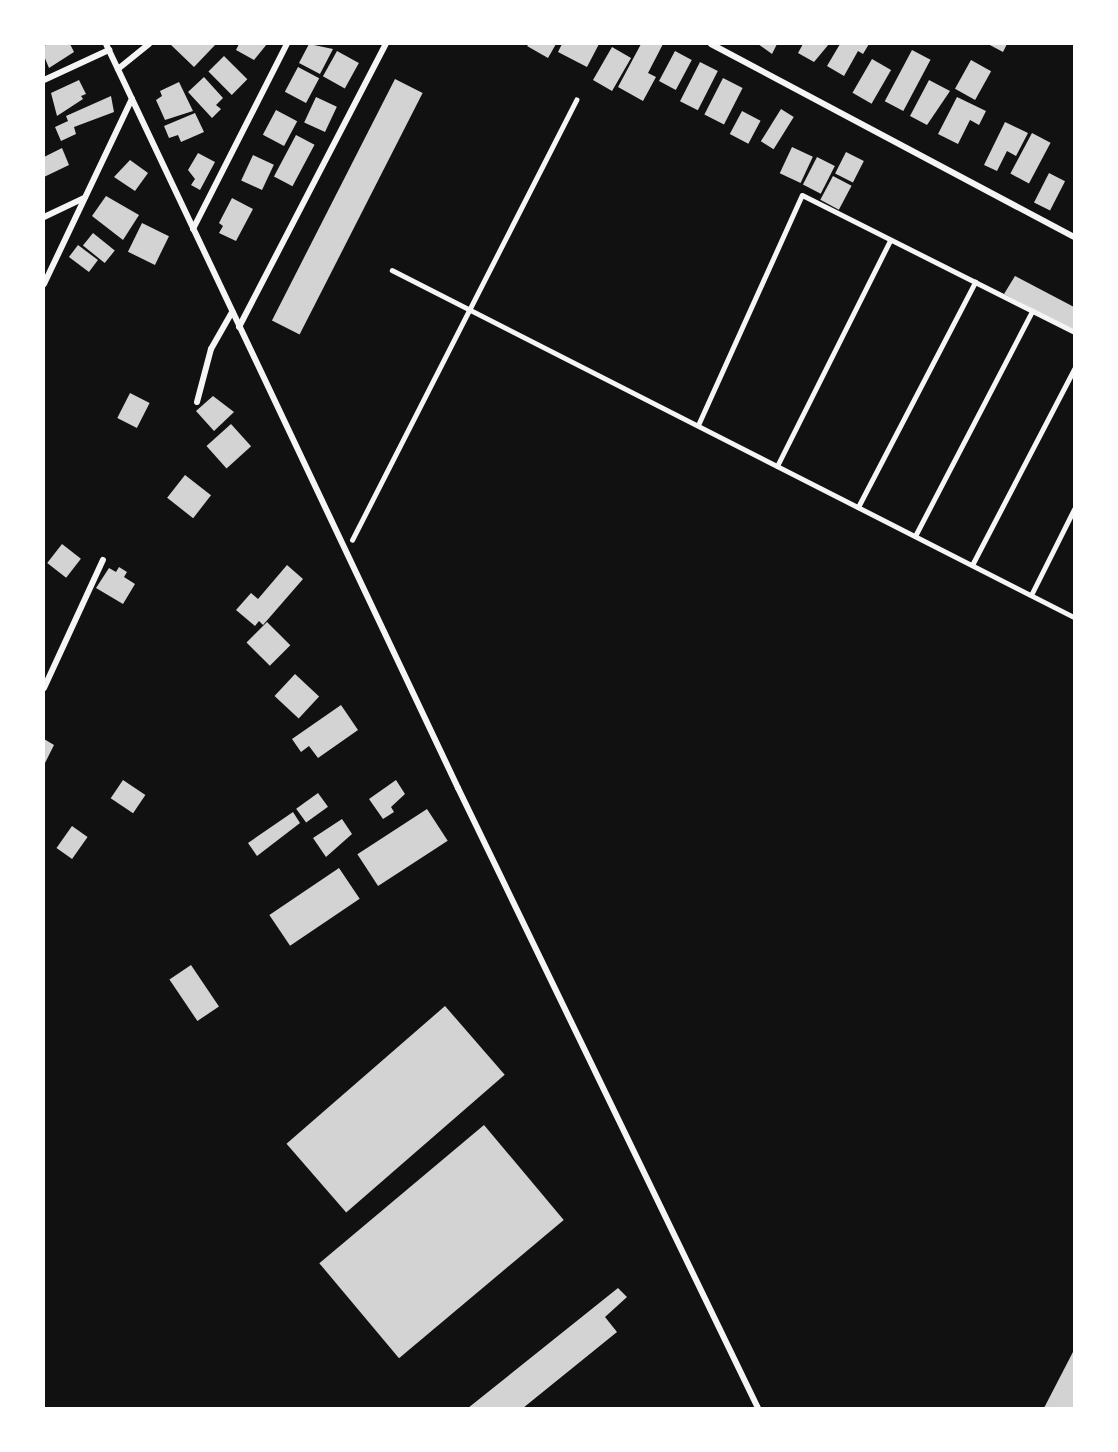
<!DOCTYPE html>
<html>
<head>
<meta charset="utf-8">
<style>
  body { margin:0 }
  #map { position:relative; width:1118px; height:1452px; overflow:hidden; background:#111; font-family:"Fira Sans",sans-serif }
  div>[style] { position:absolute }
  [style*='--x'] { left:calc(var(--x)*1px); top:calc(var(--y)*1px); width:calc(var(--w)*1px); rotate:calc(var(--a)*1deg) }
  .building>* { inset:0; background:#d3d3d3; transform-origin:0 0 }
  .service>* { height:4.5px; margin:-2.25px; padding:0 2.25px; transform-origin:2.25px; border-radius:2.25px; background:#f5f5f5 }
  .pedestrian>* { height:5px; margin:-2.5px; padding:0 2.5px; transform-origin:2.5px; border-radius:2.5px; background:#f5f5f5 }
  .minor>* { height:6px; margin:-3px; padding:0 3px; transform-origin:3px; border-radius:3px; background:#f5f5f5 }
  span { translate:-50% -50%; white-space:nowrap; text-align:center; line-height:1.15; -webkit-text-stroke:6px #fff; paint-order:stroke }
  .frame { position:absolute; inset:0; border:45px solid #fff; pointer-events:none }
</style>
</head>
<body>
<div id="map">
  <div class="building">
    <div style="clip-path:polygon(48px 44px,70px 44px,74px 52px,49px 68px,44px 56px,44px 46px)"></div>
    <div style="clip-path:polygon(170px 44px,216px 44px,194px 67px)"></div>
    <div style="clip-path:polygon(239px 44px,267px 44px,254px 60px,236px 50px)"></div>
    <div style="clip-path:polygon(309px 44px,333px 49px,320px 74px,299px 63px)"></div>
    <div style="clip-path:polygon(529px 44px,556px 44px,548px 58px,527px 46px)"></div>
    <div style="clip-path:polygon(562px 44px,599px 44px,587px 67px,558px 52px)"></div>
    <div style="clip-path:polygon(641px 44px,663px 44px,648px 73px,656px 77px,643px 101px,618px 87px)"></div>
    <div style="clip-path:polygon(758px 44px,777px 44px,772px 54px)"></div>
    <div style="clip-path:polygon(803px 44px,829px 44px,814px 62px,798px 53px)"></div>
    <div style="clip-path:polygon(840px 44px,869px 44px,863px 54px,858px 51px,844px 76px,827px 66px)"></div>
    <div style="clip-path:polygon(988px 44px,1007px 44px,1003px 52px)"></div>
    <div style="left:612px;top:47px;width:22px;height:38px;rotate:30deg"></div>
    <div style="left:912px;top:50px;width:21px;height:58px;rotate:28deg"></div>
    <div style="left:337px;top:51px;width:25px;height:29px;rotate:29deg"></div>
    <div style="left:675px;top:51px;width:19px;height:34px;rotate:28deg"></div>
    <div style="left:224px;top:56px;width:33px;height:22px;rotate:45deg"></div>
    <div style="left:872px;top:59px;width:22px;height:39px;rotate:30deg"></div>
    <div style="left:971px;top:60px;width:23px;height:33px;rotate:29deg"></div>
    <div style="left:700px;top:62px;width:20px;height:44px;rotate:27deg"></div>
    <div style="left:298px;top:67px;width:24px;height:28px;rotate:28deg"></div>
    <div style="clip-path:polygon(204px 77px,223px 98px,216px 105px,221px 109px,212px 118px,188px 92px)"></div>
    <div style="left:723px;top:78px;width:22px;height:41px;rotate:27deg"></div>
    <div style="left:395px;top:79px;width:31px;height:271px;rotate:27deg"></div>
    <div style="clip-path:polygon(79px 80px,86px 94px,81px 96px,83px 99px,57px 116px,51px 93px)"></div>
    <div style="clip-path:polygon(929px 80px,950px 91px,927px 125px,910px 116px)"></div>
    <div style="clip-path:polygon(179px 82px,193px 111px,165px 120px,156px 100px,162px 96px,160px 91px)"></div>
    <div style="clip-path:polygon(111px 96px,114px 112px,74px 127px,76px 134px,61px 141px,55px 127px,68px 121px,66px 116px)"></div>
    <div style="left:316px;top:97px;width:23px;height:28px;rotate:25deg"></div>
    <div style="clip-path:polygon(957px 97px,986px 111px,979px 125px,970px 120px,958px 144px,938px 134px)"></div>
    <div style="left:781px;top:109px;width:15px;height:38px;rotate:32deg"></div>
    <div style="left:276px;top:110px;width:24px;height:28px;rotate:28deg"></div>
    <div style="left:742px;top:111px;width:21px;height:26px;rotate:28deg"></div>
    <div style="clip-path:polygon(195px 113px,204px 132px,181px 142px,178px 135px,169px 138px,164px 126px)"></div>
    <div style="clip-path:polygon(1005px 122px,1028px 133px,1016px 156px,1007px 151px,997px 171px,984px 165px)"></div>
    <div style="left:1032px;top:133px;width:21px;height:46px;rotate:28deg"></div>
    <div style="left:296px;top:135px;width:21px;height:47px;rotate:28deg"></div>
    <div style="left:792px;top:147px;width:23px;height:29px;rotate:25deg"></div>
    <div style="clip-path:polygon(62px 148px,69px 165px,44px 177px,44px 157px)"></div>
    <div style="left:846px;top:152px;width:20px;height:24px;rotate:27deg"></div>
    <div style="clip-path:polygon(198px 153px,215px 162px,200px 190px,191px 185px,195px 179px,188px 170px)"></div>
    <div style="left:253px;top:155px;width:23px;height:28px;rotate:25deg"></div>
    <div style="left:817px;top:157px;width:20px;height:31px;rotate:27deg"></div>
    <div style="clip-path:polygon(130px 160px,148px 173px,135px 191px,114px 177px)"></div>
    <div style="left:1049px;top:173px;width:18px;height:33px;rotate:27deg"></div>
    <div style="left:833px;top:176px;width:21px;height:27px;rotate:28deg"></div>
    <div style="clip-path:polygon(106px 196px,139px 215px,123px 240px,92px 216px)"></div>
    <div style="clip-path:polygon(232px 198px,253px 209px,236px 241px,219px 233px,223px 226px,219px 223px)"></div>
    <div style="left:142px;top:223px;width:30px;height:32px;rotate:26deg"></div>
    <div style="left:93px;top:233px;width:28px;height:16px;rotate:39deg"></div>
    <div style="left:78px;top:245px;width:25px;height:15px;rotate:37deg"></div>
    <div style="clip-path:polygon(1015px 276px,1074px 307px,1074px 331px,1004px 294px)"></div>
    <div style="left:130px;top:393px;width:22px;height:28px;rotate:27deg"></div>
    <div style="clip-path:polygon(213px 396px,234px 412px,214px 431px,196px 411px)"></div>
    <div style="left:231px;top:424px;width:30px;height:33px;rotate:48deg"></div>
    <div style="left:185px;top:475px;width:33px;height:29px;rotate:38deg"></div>
    <div style="left:62px;top:544px;width:24px;height:24px;rotate:38deg"></div>
    <div style="clip-path:polygon(287px 565px,303px 579px,263px 625px,259px 621px,255px 626px,236px 610px,251px 593px,258px 599px)"></div>
    <div style="clip-path:polygon(119px 567px,127px 572px,124px 577px,135px 584px,123px 604px,96px 588px,109px 568px,116px 572px)"></div>
    <div style="left:267px;top:622px;width:33px;height:29px;rotate:45deg"></div>
    <div style="left:295px;top:674px;width:33px;height:30px;rotate:43deg"></div>
    <div style="clip-path:polygon(341px 705px,358px 730px,318px 758px,309px 746px,301px 752px,292px 739px)"></div>
    <div style="clip-path:polygon(44px 739px,54px 745px,44px 765px)"></div>
    <div style="left:123px;top:780px;width:27px;height:22px;rotate:34deg"></div>
    <div style="clip-path:polygon(396px 780px,405px 794px,391px 807px,394px 812px,383px 819px,369px 799px)"></div>
    <div style="left:318px;top:793px;width:17px;height:27px;rotate:54deg"></div>
    <div style="left:427px;top:809px;width:38px;height:83px;rotate:57deg"></div>
    <div style="clip-path:polygon(293px 812px,300px 823px,257px 856px,248px 843px)"></div>
    <div style="clip-path:polygon(342px 819px,352px 834px,326px 857px,313px 838px)"></div>
    <div style="left:72px;top:826px;width:19px;height:27px;rotate:35deg"></div>
    <div style="left:339px;top:868px;width:37px;height:84px;rotate:56deg"></div>
    <div style="left:191px;top:965px;width:50px;height:26px;rotate:56deg"></div>
    <div style="left:445px;top:1006px;width:91px;height:210px;rotate:49deg"></div>
    <div style="left:484px;top:1125px;width:124px;height:215px;rotate:50deg"></div>
    <div style="clip-path:polygon(618px 1288px,627px 1297px,605px 1317px,617px 1332px,523px 1408px,468px 1408px)"></div>
    <div style="clip-path:polygon(1074px 1350px,1074px 1408px,1044px 1408px)"></div>
  </div>
  <div class="service">
    <div style="--x:392;--y:270;--w:765;--a:26.97"></div>
    <div style="--x:352;--y:540;--w:494;--a:-63"></div>
  </div>
  <div class="pedestrian">
    <div style="--x:698;--y:425;--w:252;--a:-65.7"></div>
    <div style="--x:802;--y:195;--w:305;--a:26.7"></div>
    <div style="--x:777;--y:466;--w:253;--a:-63.4"></div>
    <div style="--x:858;--y:507;--w:254;--a:-62.5"></div>
    <div style="--x:915;--y:536;--w:254;--a:-62.5"></div>
    <div style="--x:972;--y:565;--w:221;--a:-62.5"></div>
    <div style="--x:1031;--y:595;--w:96;--a:-63.4"></div>
  </div>
  <div class="minor">
    <div style="--x:106;--y:44;--w:823;--a:64.68"></div>
    <div style="--x:458;--y:788;--w:689;--a:64.18"></div>
    <div style="--x:711;--y:44;--w:411;--a:28"></div>
    <div style="--x:118;--y:69;--w:40;--a:-39"></div>
    <div style="--x:44;--y:80;--w:72;--a:-24.8"></div>
    <div style="--x:44;--y:217;--w:44;--a:-25.4"></div>
    <div style="--x:193;--y:229;--w:208;--a:-63.1"></div>
    <div style="--x:44;--y:284;--w:205;--a:-64.6"></div>
    <div style="--x:239;--y:327;--w:319;--a:-62.6"></div>
    <div style="--x:197;--y:402;--w:55;--a:-75.2"></div>
    <div style="--x:211;--y:349;--w:43;--a:-60.4"></div>
    <div style="--x:44;--y:688;--w:141;--a:-65.3"></div>
  </div>
  <div class="frame"></div>
</div>
</body>
</html>
